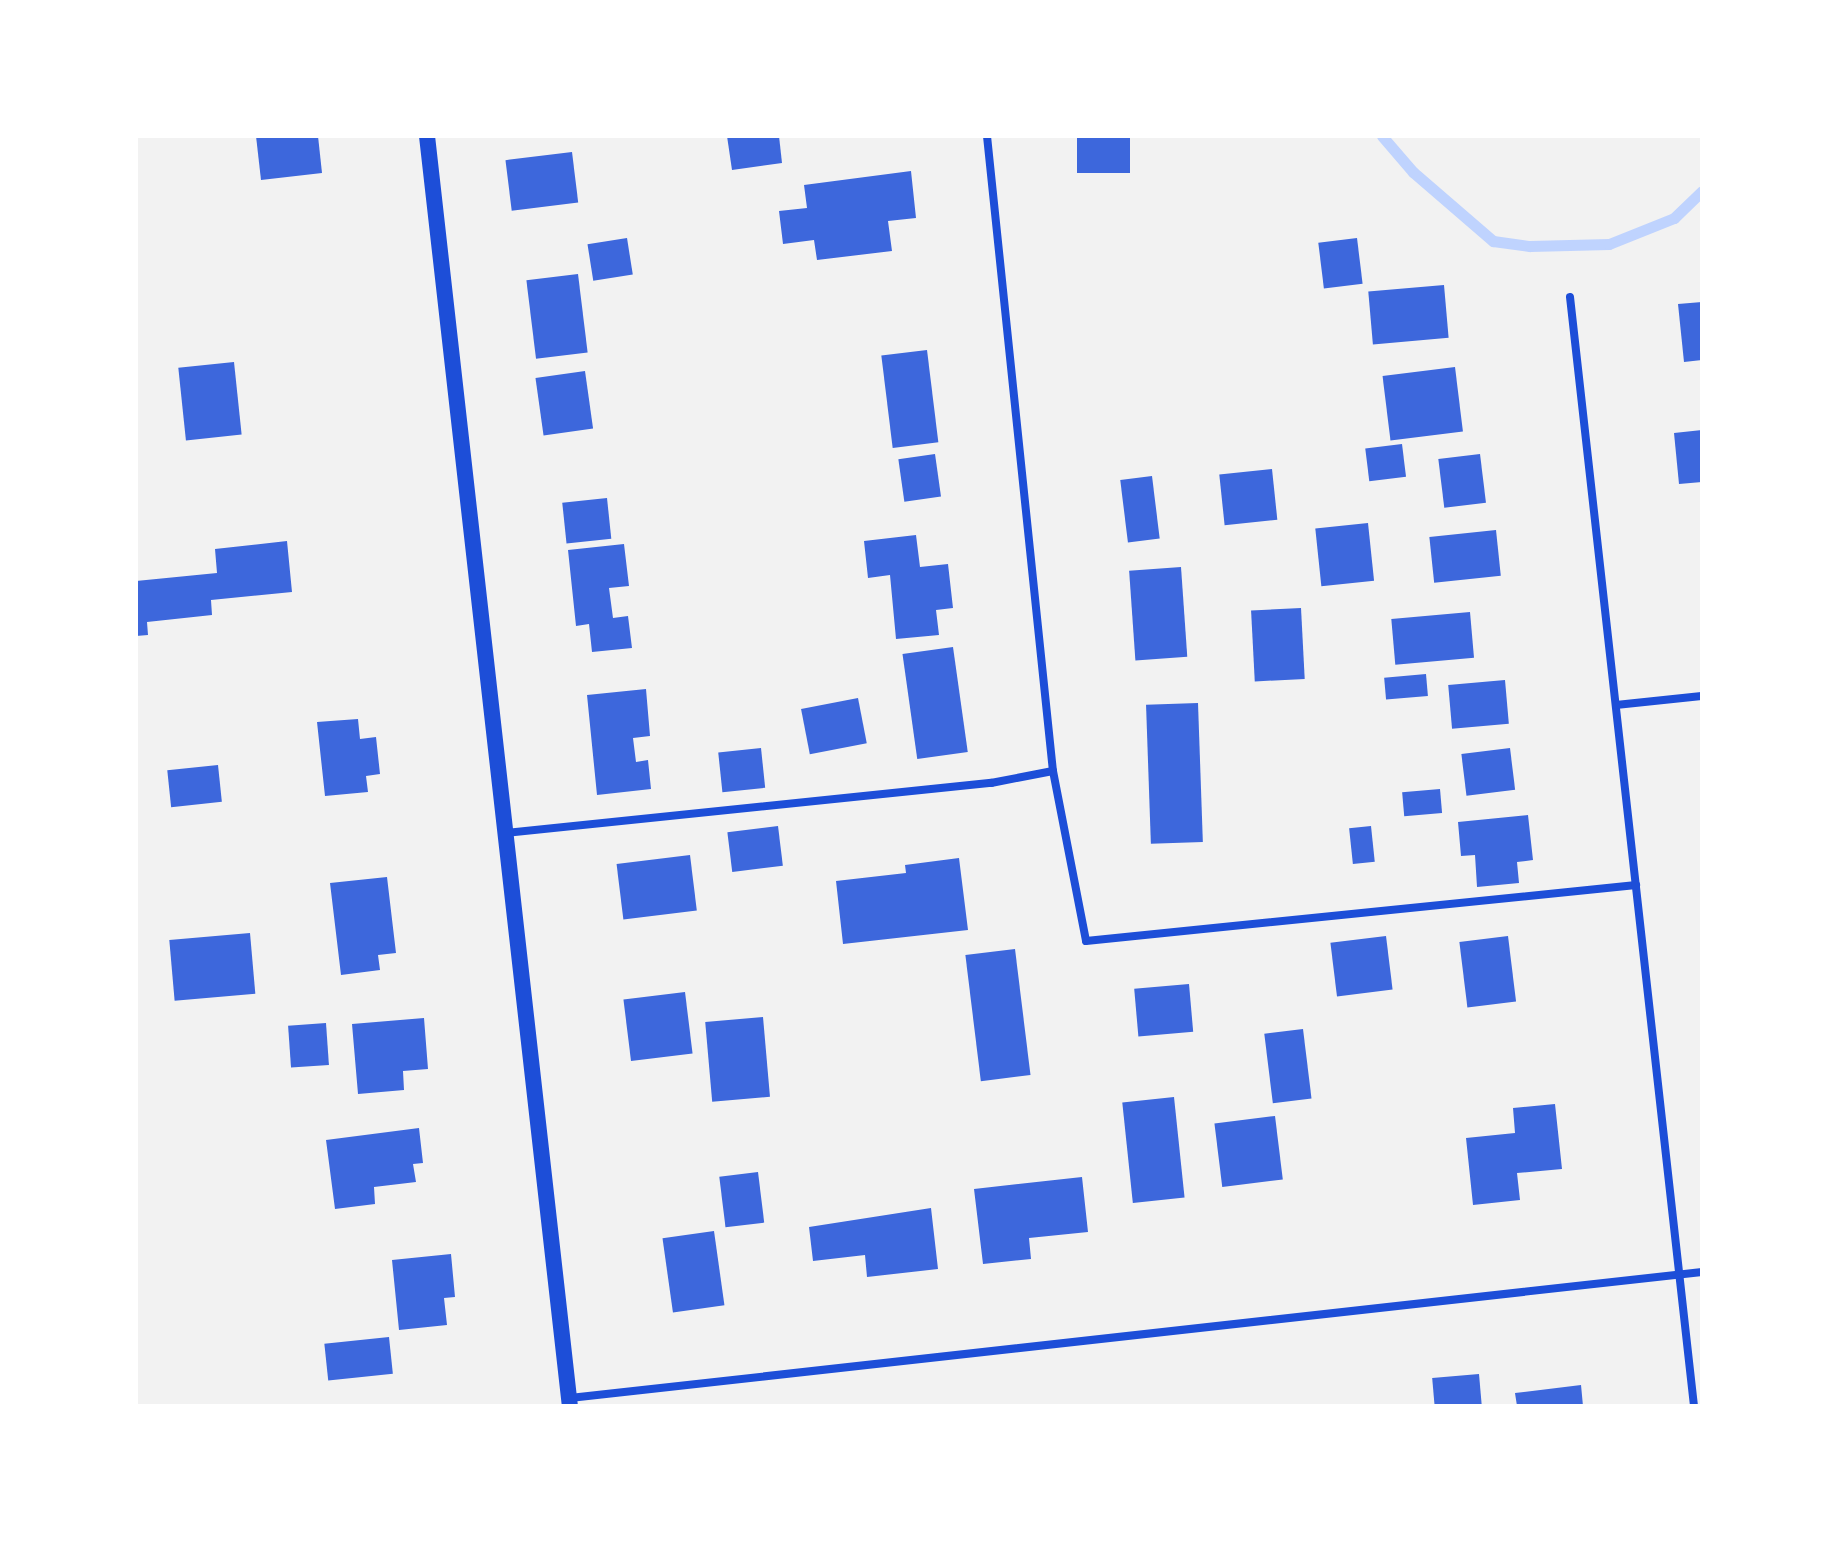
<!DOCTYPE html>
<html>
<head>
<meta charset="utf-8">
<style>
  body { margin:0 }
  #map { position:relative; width:1838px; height:1542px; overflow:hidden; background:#f2f2f2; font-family:Karla,sans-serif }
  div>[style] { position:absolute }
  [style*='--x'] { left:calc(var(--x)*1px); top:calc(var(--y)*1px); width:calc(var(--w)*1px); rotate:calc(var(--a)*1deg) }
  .stream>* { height:11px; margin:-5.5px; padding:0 5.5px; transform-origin:5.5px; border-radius:5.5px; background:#bfd3fe }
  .building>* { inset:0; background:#3d67dc; transform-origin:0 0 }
  .minor>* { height:8px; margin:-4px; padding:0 4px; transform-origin:4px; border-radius:4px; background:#1d4ed8 }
  .secondary>* { height:16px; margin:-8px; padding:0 8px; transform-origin:8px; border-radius:8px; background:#1d4ed8 }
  span { translate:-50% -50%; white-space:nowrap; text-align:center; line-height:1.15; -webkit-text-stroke:8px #fff; paint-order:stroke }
  .frame { position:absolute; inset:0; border:138px solid #fff; pointer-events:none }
</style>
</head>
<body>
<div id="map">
  <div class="stream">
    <div style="--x:1382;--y:136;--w:48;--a:49.3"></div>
    <div style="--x:1413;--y:172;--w:106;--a:40.8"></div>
    <div style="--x:1493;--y:241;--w:37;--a:8"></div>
    <div style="--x:1530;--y:246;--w:79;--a:-1.5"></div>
    <div style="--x:1609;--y:244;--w:70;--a:-21.8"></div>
    <div style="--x:1674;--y:218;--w:39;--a:-44"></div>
  </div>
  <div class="building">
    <div style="clip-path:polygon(256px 136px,318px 136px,322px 173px,261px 180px)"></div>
    <div style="clip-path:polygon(727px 136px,779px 136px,782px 163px,732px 170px)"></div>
    <div style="left:1077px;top:136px;width:53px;height:37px"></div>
    <div style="left:572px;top:152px;width:51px;height:67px;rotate:83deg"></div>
    <div style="clip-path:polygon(911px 171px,916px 218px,888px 221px,892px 251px,817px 260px,814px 240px,783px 244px,779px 211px,807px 208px,804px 185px)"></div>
    <div style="left:627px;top:238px;width:37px;height:40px;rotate:81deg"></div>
    <div style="left:1357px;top:238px;width:46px;height:39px;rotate:83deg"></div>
    <div style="left:578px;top:274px;width:79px;height:52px;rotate:83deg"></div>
    <div style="left:1444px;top:285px;width:53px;height:76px;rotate:85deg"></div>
    <div style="clip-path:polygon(1702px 302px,1702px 360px,1684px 362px,1678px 304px)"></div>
    <div style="left:927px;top:350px;width:93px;height:46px;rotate:83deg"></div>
    <div style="left:234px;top:362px;width:73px;height:56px;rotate:84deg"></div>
    <div style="left:1455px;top:367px;width:65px;height:73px;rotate:83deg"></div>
    <div style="left:585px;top:371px;width:58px;height:50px;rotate:82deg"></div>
    <div style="clip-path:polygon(1702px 430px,1702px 482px,1679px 484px,1674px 433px)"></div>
    <div style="left:1402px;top:444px;width:33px;height:37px;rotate:83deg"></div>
    <div style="left:935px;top:454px;width:43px;height:37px;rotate:82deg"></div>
    <div style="left:1480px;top:454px;width:49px;height:42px;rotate:83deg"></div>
    <div style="left:1272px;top:469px;width:51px;height:53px;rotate:84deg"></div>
    <div style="left:1152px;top:476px;width:63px;height:32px;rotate:83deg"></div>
    <div style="left:607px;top:498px;width:41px;height:45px;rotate:84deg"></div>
    <div style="left:1368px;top:523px;width:58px;height:53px;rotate:84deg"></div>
    <div style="left:1496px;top:530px;width:46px;height:67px;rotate:84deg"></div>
    <div style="clip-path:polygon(916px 535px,920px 567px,948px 564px,953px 608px,936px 610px,939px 635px,896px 639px,890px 575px,868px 578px,864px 541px)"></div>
    <div style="clip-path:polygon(287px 541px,292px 592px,211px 600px,212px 615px,147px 622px,148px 635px,136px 636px,136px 581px,217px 573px,215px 549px)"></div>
    <div style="clip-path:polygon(624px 544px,629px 586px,609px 588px,613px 618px,628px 616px,632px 648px,592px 652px,589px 624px,576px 626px,568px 550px)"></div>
    <div style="left:1181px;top:567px;width:90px;height:52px;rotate:86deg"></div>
    <div style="left:1301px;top:608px;width:71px;height:50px;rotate:87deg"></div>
    <div style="left:1470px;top:612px;width:46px;height:79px;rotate:85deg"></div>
    <div style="left:953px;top:647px;width:106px;height:51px;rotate:82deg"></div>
    <div style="left:1426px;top:674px;width:22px;height:42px;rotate:85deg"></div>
    <div style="left:1505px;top:680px;width:44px;height:57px;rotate:85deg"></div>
    <div style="clip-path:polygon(646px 689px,650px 736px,633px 738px,636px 762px,648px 760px,651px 789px,597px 795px,587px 695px)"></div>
    <div style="left:858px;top:698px;width:46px;height:58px;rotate:79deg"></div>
    <div style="left:1198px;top:703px;width:139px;height:52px;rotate:88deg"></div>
    <div style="clip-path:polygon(358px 719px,360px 739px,376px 737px,380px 774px,366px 776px,368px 792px,325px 796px,317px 722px)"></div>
    <div style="left:761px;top:748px;width:40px;height:43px;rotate:84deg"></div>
    <div style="left:1510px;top:748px;width:42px;height:49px;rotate:83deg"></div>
    <div style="left:218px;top:765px;width:37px;height:51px;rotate:84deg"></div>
    <div style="left:1440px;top:789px;width:24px;height:38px;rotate:85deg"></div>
    <div style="clip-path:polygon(1528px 815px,1533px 860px,1517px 862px,1519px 883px,1477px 887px,1475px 855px,1461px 856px,1458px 822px)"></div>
    <div style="left:778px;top:826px;width:40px;height:51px;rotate:83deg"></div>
    <div style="left:1371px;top:826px;width:36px;height:22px;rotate:84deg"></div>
    <div style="left:690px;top:855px;width:56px;height:74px;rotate:83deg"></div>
    <div style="clip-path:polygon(959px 858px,968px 930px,843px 944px,836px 881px,906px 873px,905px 865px)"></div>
    <div style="clip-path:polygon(387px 877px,396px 953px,378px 955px,380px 970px,341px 975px,330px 883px)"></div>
    <div style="left:250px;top:933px;width:61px;height:81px;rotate:85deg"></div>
    <div style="left:1386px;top:936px;width:54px;height:56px;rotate:83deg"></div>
    <div style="left:1508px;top:936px;width:66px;height:49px;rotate:83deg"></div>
    <div style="left:1015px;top:949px;width:127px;height:50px;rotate:83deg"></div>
    <div style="left:1189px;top:984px;width:48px;height:55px;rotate:85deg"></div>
    <div style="left:685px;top:992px;width:62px;height:62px;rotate:83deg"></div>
    <div style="left:763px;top:1017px;width:80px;height:58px;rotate:85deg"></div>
    <div style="clip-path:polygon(424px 1018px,428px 1069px,403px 1071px,404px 1090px,358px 1094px,352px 1024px)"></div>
    <div style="left:326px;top:1023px;width:42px;height:38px;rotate:86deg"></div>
    <div style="left:1303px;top:1029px;width:70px;height:39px;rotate:83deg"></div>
    <div style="left:1174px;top:1097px;width:101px;height:52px;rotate:84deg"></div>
    <div style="clip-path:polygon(1555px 1104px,1562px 1169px,1517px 1173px,1520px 1200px,1473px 1205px,1466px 1138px,1515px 1133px,1513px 1108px)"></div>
    <div style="left:1275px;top:1116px;width:64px;height:61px;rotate:83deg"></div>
    <div style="clip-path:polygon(419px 1128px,423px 1163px,413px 1164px,416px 1182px,374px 1187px,375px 1204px,335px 1209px,326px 1140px)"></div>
    <div style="left:758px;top:1172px;width:51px;height:39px;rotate:83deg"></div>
    <div style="clip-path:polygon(1082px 1177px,1088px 1232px,1029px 1238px,1031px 1259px,983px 1264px,974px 1189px)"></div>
    <div style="clip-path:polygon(931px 1208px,938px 1269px,867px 1277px,865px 1255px,813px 1261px,809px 1227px)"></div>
    <div style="left:714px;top:1231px;width:75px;height:52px;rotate:82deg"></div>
    <div style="clip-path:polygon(451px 1254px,455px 1297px,444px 1298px,447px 1325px,399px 1330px,392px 1260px)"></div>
    <div style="left:389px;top:1337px;width:37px;height:65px;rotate:84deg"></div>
    <div style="left:1479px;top:1374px;width:32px;height:47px;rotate:85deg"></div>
    <div style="clip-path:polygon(1581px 1385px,1583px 1406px,1517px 1406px,1515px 1393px)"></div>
  </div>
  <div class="minor">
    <div style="--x:987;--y:136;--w:638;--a:84.07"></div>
    <div style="--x:1053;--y:771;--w:173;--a:79"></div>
    <div style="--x:1086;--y:941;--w:553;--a:-5.81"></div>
    <div style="--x:1570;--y:297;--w:1116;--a:83.62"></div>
    <div style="--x:1616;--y:705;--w:86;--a:-6"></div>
    <div style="--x:506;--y:833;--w:488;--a:-5.9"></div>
    <div style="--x:991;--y:783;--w:63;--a:-11"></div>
    <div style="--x:570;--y:1398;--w:1139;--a:-6.35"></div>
  </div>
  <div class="secondary">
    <div style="--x:427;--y:136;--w:1278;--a:83.58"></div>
  </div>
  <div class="frame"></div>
</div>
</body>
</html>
